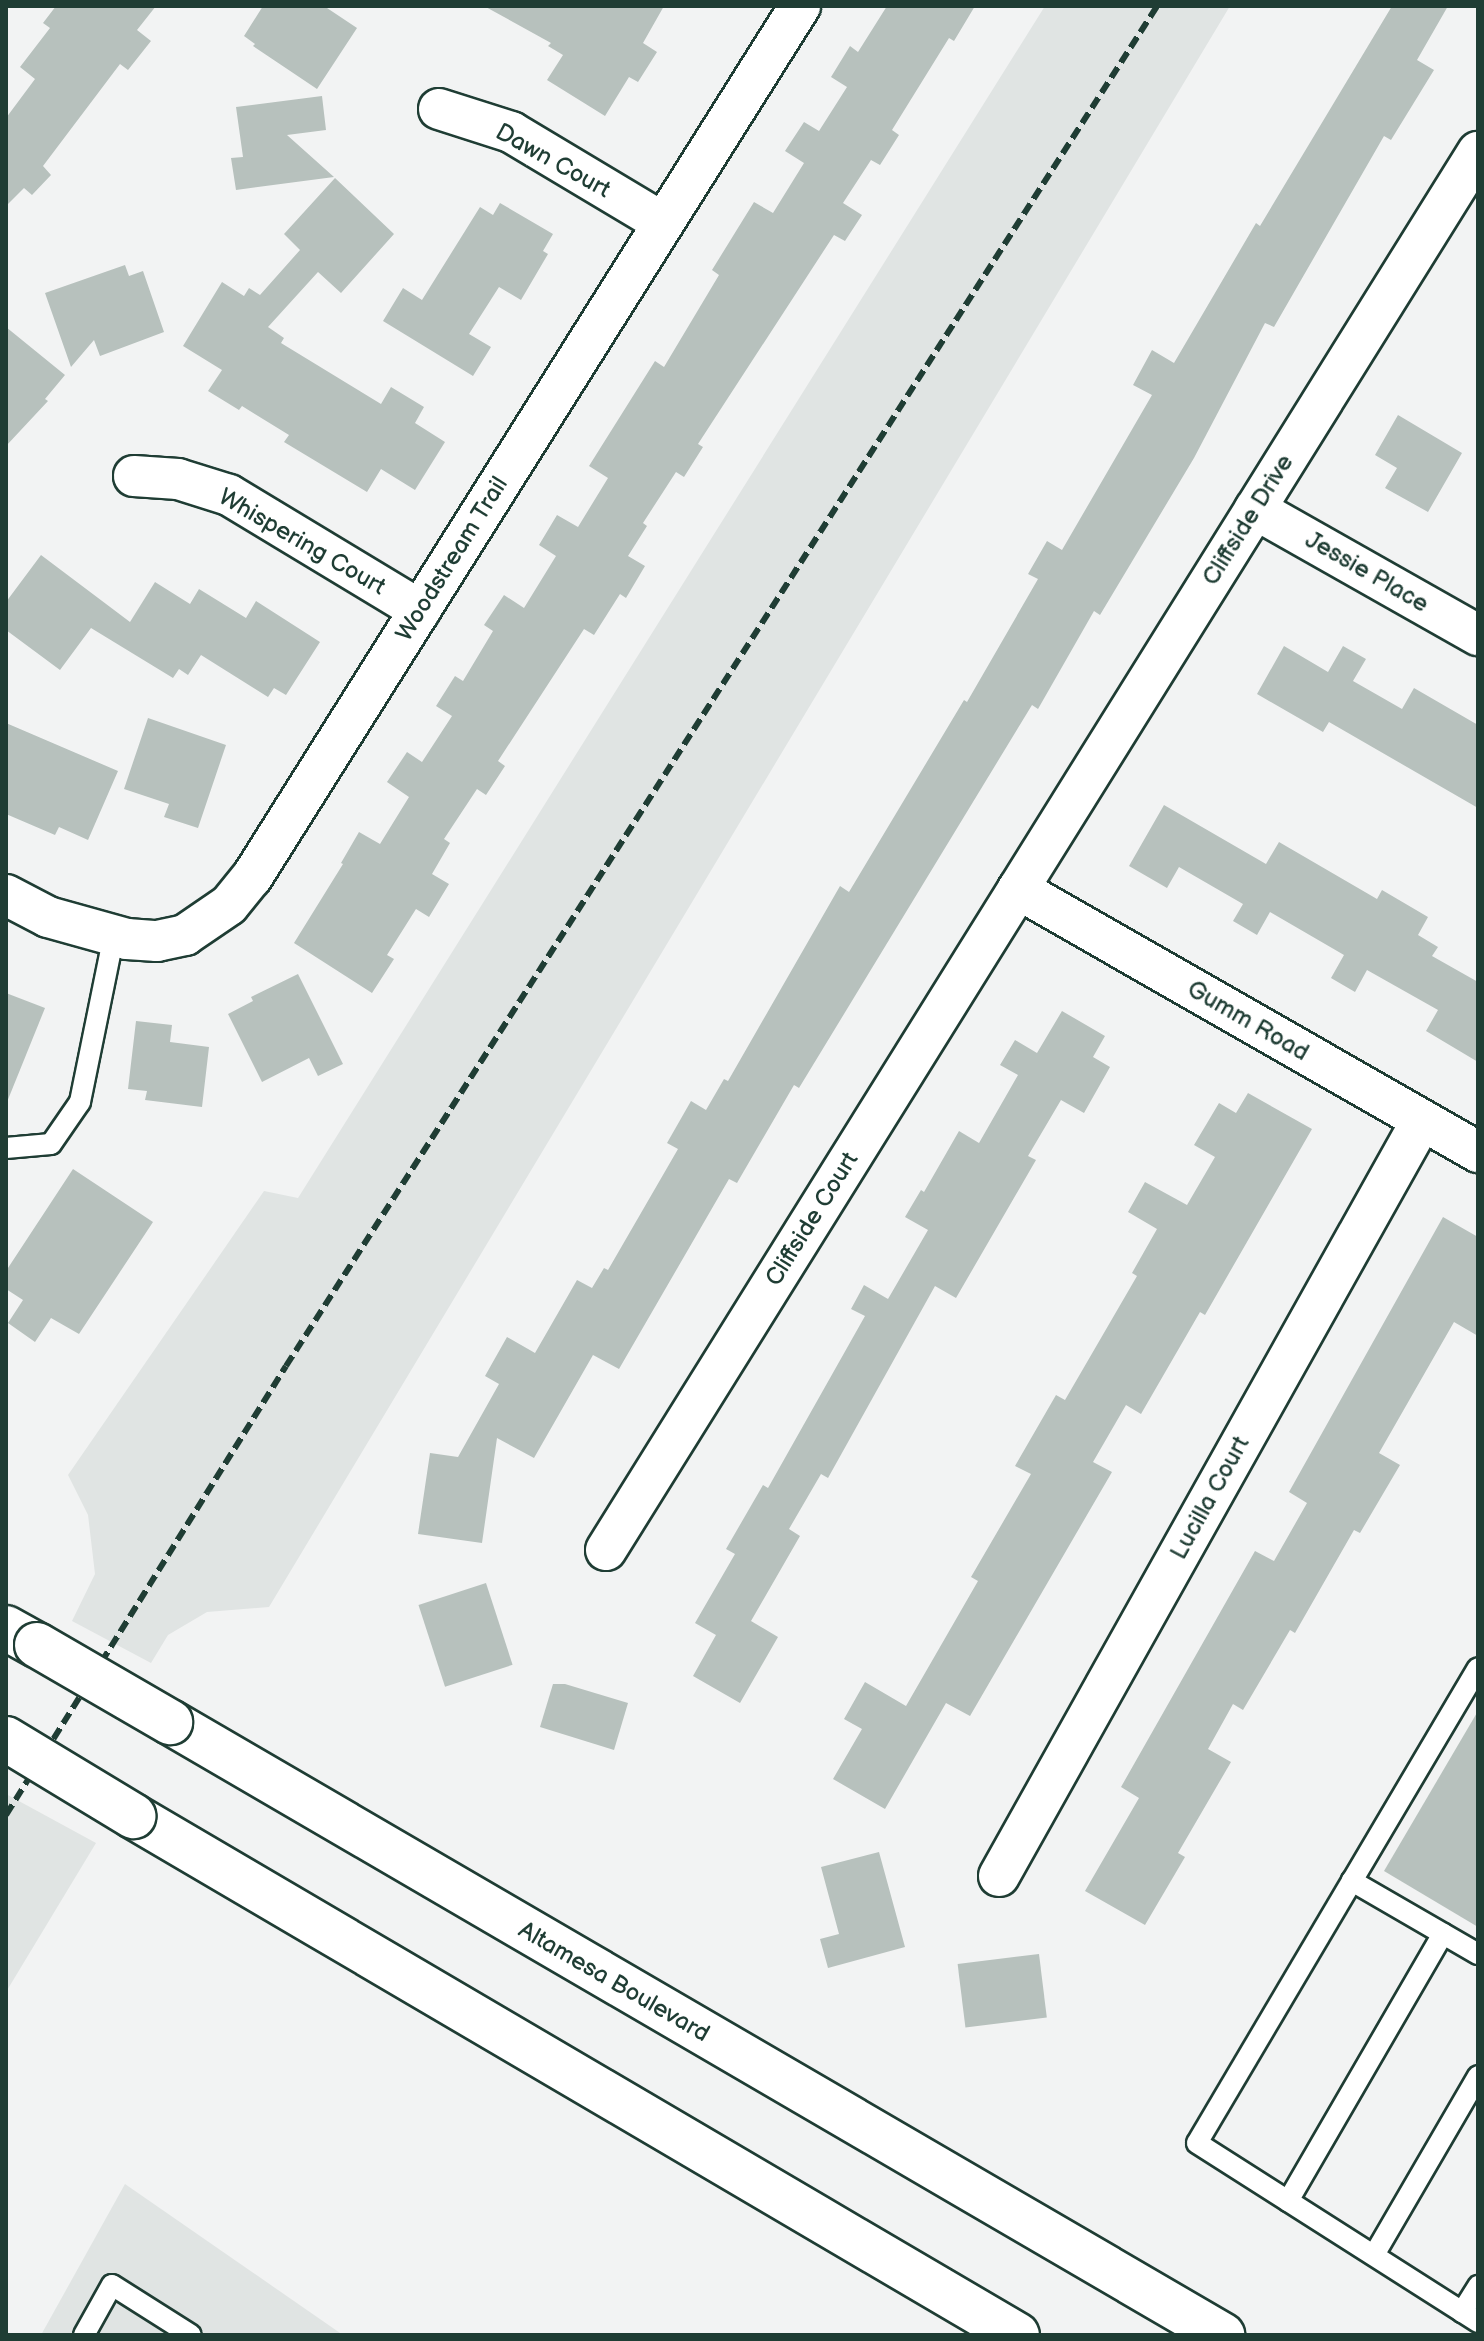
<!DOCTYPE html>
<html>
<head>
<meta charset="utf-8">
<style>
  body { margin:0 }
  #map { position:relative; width:1484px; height:2341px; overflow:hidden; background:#f2f3f3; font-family:"Balsamiq Sans",sans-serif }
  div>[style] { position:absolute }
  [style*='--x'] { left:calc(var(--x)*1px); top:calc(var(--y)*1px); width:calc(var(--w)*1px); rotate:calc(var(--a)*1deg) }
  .built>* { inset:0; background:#e0e4e3 }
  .building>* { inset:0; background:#b7c1bd; transform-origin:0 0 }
  .roads { filter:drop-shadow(2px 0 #1f3d34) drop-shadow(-2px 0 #1f3d34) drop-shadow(0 2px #1f3d34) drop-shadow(0 -2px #1f3d34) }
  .service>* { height:20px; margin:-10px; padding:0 10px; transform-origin:10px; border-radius:10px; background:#fff }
  .minor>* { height:40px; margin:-20px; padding:0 20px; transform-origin:20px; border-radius:20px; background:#fff }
  .secondary>* { height:44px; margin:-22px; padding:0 22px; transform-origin:22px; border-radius:22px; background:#fff }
  .rail>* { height:6px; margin-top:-3px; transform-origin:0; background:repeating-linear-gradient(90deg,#1f3d34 0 12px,transparent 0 18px) }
  .bridges { filter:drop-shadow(2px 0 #1f3d34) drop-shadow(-2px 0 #1f3d34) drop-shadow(0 2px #1f3d34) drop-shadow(0 -2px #1f3d34) }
  .secondary-bridge>* { height:44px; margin:-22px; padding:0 22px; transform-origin:22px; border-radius:22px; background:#fff }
  span { translate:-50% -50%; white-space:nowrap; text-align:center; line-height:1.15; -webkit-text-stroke:7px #fff; paint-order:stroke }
  .street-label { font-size:24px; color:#1f3d34 }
  .frame { position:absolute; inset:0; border:8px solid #1f3d34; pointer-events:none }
</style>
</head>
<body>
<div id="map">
  <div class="built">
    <div style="clip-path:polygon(1045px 6px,1230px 6px,269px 1607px,207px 1612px,168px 1635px,151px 1663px,72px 1621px,95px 1574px,88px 1515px,68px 1475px,264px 1191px,298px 1198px)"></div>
    <div style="clip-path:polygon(6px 1794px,96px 1843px,6px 1992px)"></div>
    <div style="clip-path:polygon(125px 2184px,343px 2335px,41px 2335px)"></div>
  </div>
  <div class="building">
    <div style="clip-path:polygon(56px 6px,156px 6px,137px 30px,151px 41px,128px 70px,120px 64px,43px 166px,51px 175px,32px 195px,24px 188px,6px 206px,6px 118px,35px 79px,20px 67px,50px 28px,43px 23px)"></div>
    <div style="clip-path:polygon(263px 6px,324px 6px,357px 28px,317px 89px,253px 46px,255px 44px,244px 36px)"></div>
    <div style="clip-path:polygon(484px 6px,664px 6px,643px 43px,657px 52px,638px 82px,629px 77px,605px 116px,547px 80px,563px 55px,548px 46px,551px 43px)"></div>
    <div style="clip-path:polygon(887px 6px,975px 6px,954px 41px,949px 38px,892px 130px,899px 135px,880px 165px,871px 160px,843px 203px,862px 215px,845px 241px,834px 235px,698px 444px,703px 447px,684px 477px,676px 472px,643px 523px,647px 526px,628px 556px,645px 566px,626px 598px,620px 594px,594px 635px,584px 629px,498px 761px,505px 766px,486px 795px,477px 789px,444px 839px,450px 843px,432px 874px,449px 884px,429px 917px,416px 909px,387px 955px,394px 959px,372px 993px,294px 943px,343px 864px,341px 863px,359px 832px,380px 844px,409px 797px,387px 782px,407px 752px,422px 762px,452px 716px,436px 706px,455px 676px,463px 681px,493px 631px,484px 625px,504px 595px,524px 608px,556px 556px,539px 545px,557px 515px,578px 527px,608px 478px,589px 466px,655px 361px,664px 367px,719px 275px,712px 270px,754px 202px,773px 213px,804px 163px,785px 151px,804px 122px,819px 131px,847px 87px,831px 77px,850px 46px,858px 52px)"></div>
    <div style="clip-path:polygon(1392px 6px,1448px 6px,1417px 60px,1434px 70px,1391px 140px,1384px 136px,1274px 327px,1265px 323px,1194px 458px,1100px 615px,1094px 611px,1038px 709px,1032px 705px,799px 1088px,794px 1085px,737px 1183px,729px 1179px,619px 1369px,593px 1355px,534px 1458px,497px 1438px,482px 1543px,418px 1534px,430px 1453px,458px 1457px,499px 1384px,485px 1376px,507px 1337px,535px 1353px,577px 1280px,592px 1288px,604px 1268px,608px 1270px,678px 1149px,667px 1143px,691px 1101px,706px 1110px,724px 1079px,728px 1081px,840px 886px,849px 892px,964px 700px,967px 702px,1038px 579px,1028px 574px,1047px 541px,1062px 550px,1152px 395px,1133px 385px,1152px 350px,1174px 363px,1256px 223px,1260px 226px)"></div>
    <div style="clip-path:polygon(322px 96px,326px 130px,287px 135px,334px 177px,236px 190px,231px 158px,243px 157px,236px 107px)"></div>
    <div style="clip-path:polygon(335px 178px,394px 234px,341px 293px,318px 272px,268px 327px,284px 338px,281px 343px,381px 404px,391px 387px,424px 407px,415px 423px,445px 442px,415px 490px,381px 469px,367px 492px,284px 442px,289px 435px,242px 406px,239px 410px,208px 391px,222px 370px,183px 346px,222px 282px,244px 296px,249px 288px,260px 295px,300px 250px,284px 234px)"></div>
    <div style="clip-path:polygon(500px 203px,553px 234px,543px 251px,548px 254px,521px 300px,499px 287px,469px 334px,491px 347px,473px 376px,383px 321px,403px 288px,422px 300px,480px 207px,493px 215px)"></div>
    <div style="clip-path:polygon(125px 265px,129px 276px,143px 271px,164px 332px,100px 356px,94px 340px,71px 367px,45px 293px)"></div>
    <div style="clip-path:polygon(6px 327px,65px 375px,45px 399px,48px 401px,6px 446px)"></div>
    <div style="clip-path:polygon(1398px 415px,1462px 453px,1428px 512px,1385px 488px,1397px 468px,1375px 455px)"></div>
    <div style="clip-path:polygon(41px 555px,130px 622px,155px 582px,190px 604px,199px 589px,246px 618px,256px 601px,320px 642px,286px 695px,274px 688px,268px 697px,201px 655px,188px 675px,179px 669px,173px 678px,91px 628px,60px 670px,6px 630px,6px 602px)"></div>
    <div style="clip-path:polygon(1284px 646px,1328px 672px,1343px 646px,1366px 659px,1353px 681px,1402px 709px,1414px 688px,1478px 725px,1478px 808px,1329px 722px,1323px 732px,1257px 694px)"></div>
    <div style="clip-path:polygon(148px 718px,226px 745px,198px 828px,164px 817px,169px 804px,124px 789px)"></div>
    <div style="clip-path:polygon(6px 723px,118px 771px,88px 840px,59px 827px,55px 835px,6px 814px)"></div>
    <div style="clip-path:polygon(1164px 805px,1266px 864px,1279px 842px,1377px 899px,1382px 890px,1428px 917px,1418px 935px,1438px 947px,1432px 956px,1478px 982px,1478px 1062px,1426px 1031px,1438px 1010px,1367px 970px,1355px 992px,1331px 978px,1344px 955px,1270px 912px,1257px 935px,1233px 921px,1243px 904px,1179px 867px,1167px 888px,1129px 866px)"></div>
    <div style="clip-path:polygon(298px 974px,343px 1064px,318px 1076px,309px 1058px,262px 1082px,228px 1014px,253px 1001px,251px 997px)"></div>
    <div style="clip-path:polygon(6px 993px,45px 1008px,7px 1102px,6px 1102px)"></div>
    <div style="clip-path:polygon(1062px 1011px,1105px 1036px,1093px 1057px,1110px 1067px,1084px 1113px,1061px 1100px,1028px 1156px,1036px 1160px,956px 1298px,935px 1286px,828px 1478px,821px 1474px,789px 1529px,800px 1536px,751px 1621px,778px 1637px,740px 1703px,693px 1676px,716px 1635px,695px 1623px,735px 1554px,726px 1549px,763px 1485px,768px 1488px,865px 1316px,851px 1309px,864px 1285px,888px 1299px,928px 1230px,905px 1217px,921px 1190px,924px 1192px,959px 1131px,979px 1143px,1018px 1075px,1000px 1065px,1015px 1040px,1037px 1053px)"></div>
    <div style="clip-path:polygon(136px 1021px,172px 1025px,170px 1042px,209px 1047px,202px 1107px,145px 1100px,147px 1091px,128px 1089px)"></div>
    <div style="clip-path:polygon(1248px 1093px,1312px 1129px,1205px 1315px,1200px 1312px,1141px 1414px,1126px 1405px,1093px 1462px,1112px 1472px,970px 1716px,946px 1703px,885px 1809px,833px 1779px,862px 1729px,844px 1719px,865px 1682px,906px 1706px,978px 1581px,971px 1577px,1031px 1474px,1015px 1466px,1056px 1395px,1065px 1400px,1137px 1276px,1132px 1273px,1157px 1229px,1128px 1212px,1145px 1182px,1187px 1205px,1215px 1157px,1194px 1145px,1219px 1103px,1236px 1113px)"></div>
    <div style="clip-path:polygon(73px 1169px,153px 1222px,79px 1334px,51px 1318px,35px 1342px,8px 1323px,23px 1300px,6px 1289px,6px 1271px)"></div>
    <div style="clip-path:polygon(1443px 1217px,1478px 1237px,1478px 1336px,1454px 1322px,1379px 1453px,1400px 1465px,1360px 1533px,1354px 1530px,1295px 1633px,1290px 1630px,1243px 1710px,1233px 1704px,1208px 1749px,1231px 1762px,1178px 1853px,1185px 1857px,1145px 1925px,1085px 1891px,1139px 1798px,1121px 1787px,1255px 1551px,1274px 1561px,1307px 1503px,1289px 1492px)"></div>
    <div style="left:486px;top:1583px;width:86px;height:71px;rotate:72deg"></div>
    <div style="clip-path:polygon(553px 1684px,565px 1684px,628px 1703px,614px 1750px,540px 1727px)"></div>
    <div style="clip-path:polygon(1478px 1711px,1478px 1927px,1384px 1871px)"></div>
    <div style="clip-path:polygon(879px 1852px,905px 1947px,828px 1968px,820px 1939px,839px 1934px,821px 1867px)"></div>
    <div style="left:1039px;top:1954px;width:64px;height:82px;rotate:83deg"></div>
  </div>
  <div class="roads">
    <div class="service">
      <div style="--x:6;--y:1148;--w:45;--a:-5.1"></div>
      <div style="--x:51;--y:1144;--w:51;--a:-55.4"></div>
      <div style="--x:80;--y:1102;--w:170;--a:-78.5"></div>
      <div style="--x:1352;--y:1881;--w:247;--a:-59.4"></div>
      <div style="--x:1478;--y:1954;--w:146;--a:-149.9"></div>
      <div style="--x:1352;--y:1881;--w:304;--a:120.6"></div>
      <div style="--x:1197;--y:2143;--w:333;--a:32.5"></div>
      <div style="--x:1288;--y:2201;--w:309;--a:-59.9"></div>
      <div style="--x:1374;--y:2255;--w:207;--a:-59.8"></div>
      <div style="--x:1462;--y:2312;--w:31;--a:-58"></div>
      <div style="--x:84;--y:2335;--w:57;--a:-60.8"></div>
      <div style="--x:112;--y:2285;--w:93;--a:32.3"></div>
    </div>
    <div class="minor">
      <div style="--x:439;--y:109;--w:76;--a:17.7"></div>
      <div style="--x:511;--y:132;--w:177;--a:30.9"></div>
      <div style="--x:134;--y:476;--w:44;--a:3.9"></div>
      <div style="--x:178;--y:479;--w:53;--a:17.4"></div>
      <div style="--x:229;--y:495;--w:223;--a:31.1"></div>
      <div style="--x:1255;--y:509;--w:256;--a:29.5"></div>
      <div style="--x:1018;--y:889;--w:530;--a:29.76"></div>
      <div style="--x:6;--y:895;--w:47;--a:27.6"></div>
      <div style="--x:48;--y:917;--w:82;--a:15.6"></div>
      <div style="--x:127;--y:939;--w:30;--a:4"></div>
      <div style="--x:157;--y:941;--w:29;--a:-12"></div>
      <div style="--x:185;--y:935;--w:53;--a:-34.3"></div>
      <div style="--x:229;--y:905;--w:36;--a:-51"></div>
      <div style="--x:252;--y:877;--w:1029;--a:-57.82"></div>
      <div style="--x:606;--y:1550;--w:1648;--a:-58.05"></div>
      <div style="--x:999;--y:1876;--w:866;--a:-60.77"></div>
    </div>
    <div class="secondary">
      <div style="--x:6;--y:1628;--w:35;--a:29"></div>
      <div style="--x:170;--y:1722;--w:1218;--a:30.23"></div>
      <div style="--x:133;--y:1816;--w:1025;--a:30.42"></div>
    </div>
  </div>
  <div class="rail">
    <div style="--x:6;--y:1815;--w:529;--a:-58.05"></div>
    <div style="--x:286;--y:1366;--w:1615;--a:-57.36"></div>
  </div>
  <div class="bridges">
    <div class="secondary-bridge">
      <div style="--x:37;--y:1645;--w:154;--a:30.1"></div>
      <div style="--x:6;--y:1739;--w:149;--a:31.2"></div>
    </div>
  </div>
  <div class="street-label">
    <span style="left:553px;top:161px;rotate:29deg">Dawn Court</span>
    <span style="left:1248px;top:520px;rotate:-58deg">Cliffside Drive</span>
    <span style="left:302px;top:542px;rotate:30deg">Whispering Court</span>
    <span style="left:452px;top:559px;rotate:-58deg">Woodstream Trail</span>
    <span style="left:1367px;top:572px;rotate:30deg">Jessie Place</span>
    <span style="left:1248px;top:1021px;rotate:30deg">Gumm Road</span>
    <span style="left:812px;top:1219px;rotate:-58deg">Cliffside Court</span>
    <span style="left:1210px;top:1498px;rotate:-61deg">Lucilla Court</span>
    <span style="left:614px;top:1982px;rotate:30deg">Altamesa Boulevard</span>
  </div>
  <div class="frame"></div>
</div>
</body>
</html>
